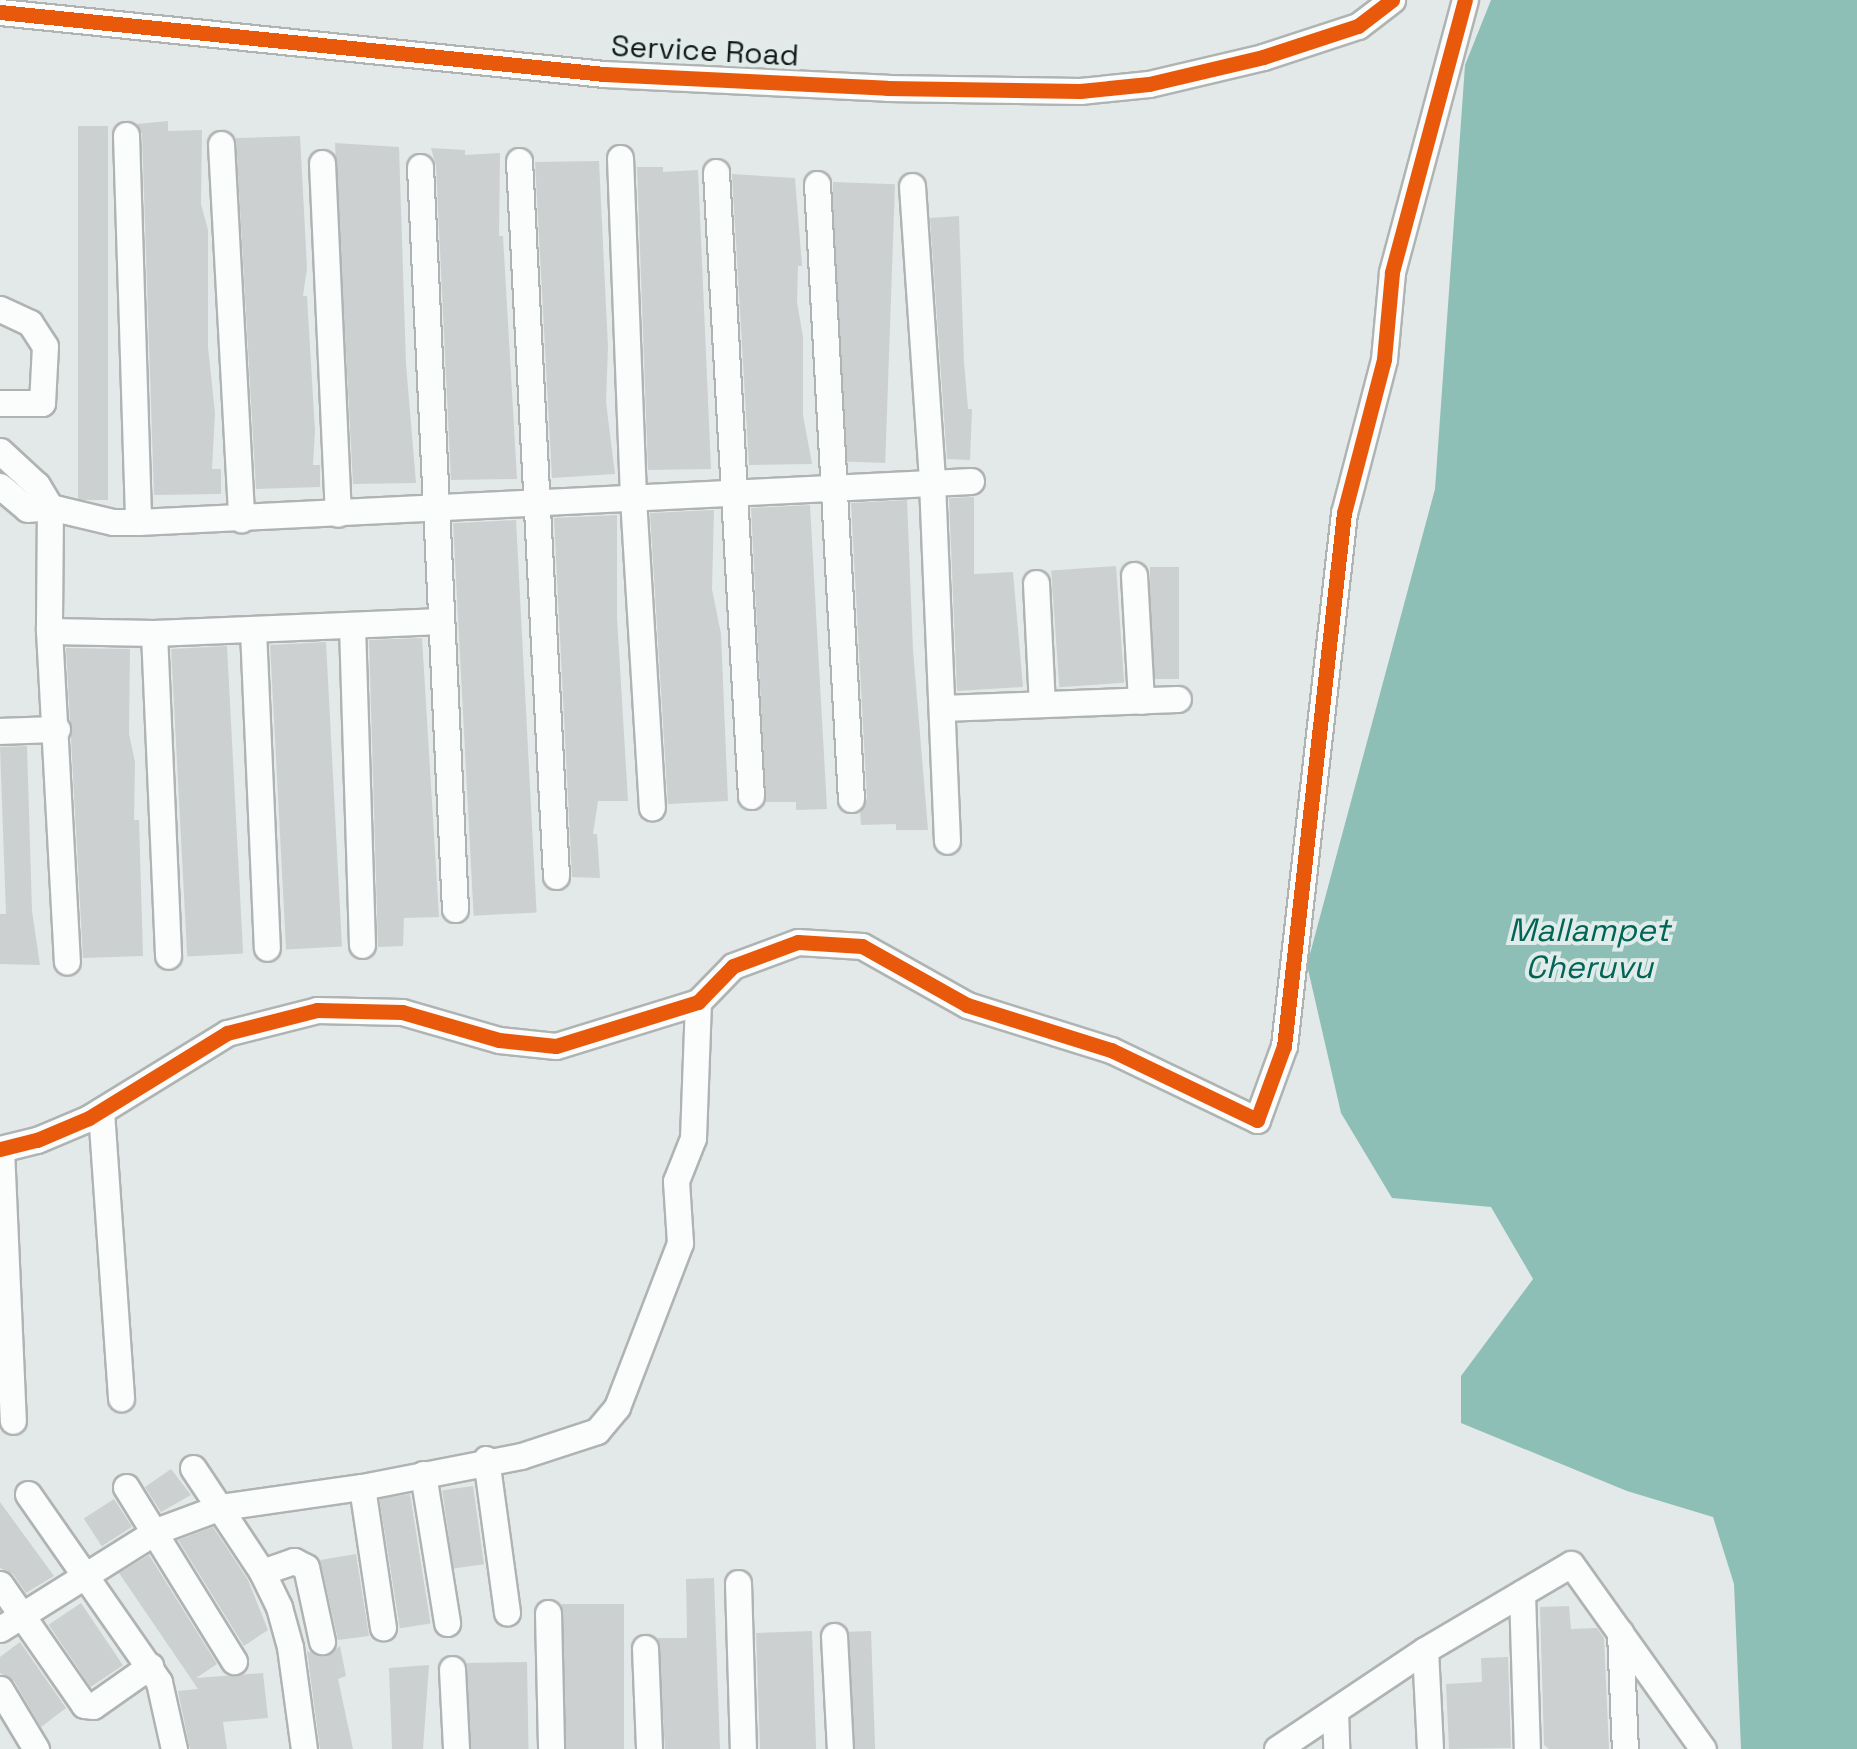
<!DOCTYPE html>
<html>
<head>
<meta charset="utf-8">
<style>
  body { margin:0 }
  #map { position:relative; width:1857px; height:1749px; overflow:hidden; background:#e3e9e8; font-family:"Space Grotesk",sans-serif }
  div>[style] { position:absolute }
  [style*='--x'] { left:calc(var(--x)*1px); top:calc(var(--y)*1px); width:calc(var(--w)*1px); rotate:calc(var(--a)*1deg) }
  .water>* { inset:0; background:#8ebfb6 }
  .building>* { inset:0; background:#ccd0d0; transform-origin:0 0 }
  .roads { filter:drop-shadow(2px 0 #afb4b3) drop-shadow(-2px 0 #afb4b3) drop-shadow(0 2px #afb4b3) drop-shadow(0 -2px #afb4b3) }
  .minor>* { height:25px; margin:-12.5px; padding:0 12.5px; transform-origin:12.5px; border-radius:12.5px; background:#fbfcfc }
  .cycleway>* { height:15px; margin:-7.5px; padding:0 7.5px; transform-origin:7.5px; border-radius:7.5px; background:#e8590c }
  span { translate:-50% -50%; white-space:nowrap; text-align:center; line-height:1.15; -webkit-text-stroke:8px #e0ece9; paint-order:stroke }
  .street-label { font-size:30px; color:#161a19 }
  .water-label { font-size:32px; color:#006457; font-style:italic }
</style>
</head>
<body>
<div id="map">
  <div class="water">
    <div style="clip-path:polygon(1491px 0,1857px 0,1857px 1749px,1741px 1749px,1734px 1584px,1713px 1517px,1627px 1491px,1461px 1423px,1461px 1376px,1533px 1279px,1491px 1207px,1392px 1198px,1341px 1113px,1307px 965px,1435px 489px,1465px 65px)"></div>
  </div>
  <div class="building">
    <div style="clip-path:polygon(168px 121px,168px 131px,202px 130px,201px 204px,208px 230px,208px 347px,215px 413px,212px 469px,221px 469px,221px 494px,154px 495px,142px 134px,137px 124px)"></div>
    <div style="left:78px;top:126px;width:30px;height:374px"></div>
    <div style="clip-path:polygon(300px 136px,307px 268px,303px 296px,307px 296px,315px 431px,313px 465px,320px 465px,320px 487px,256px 489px,236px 138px)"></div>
    <div style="clip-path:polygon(335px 143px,399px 147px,406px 364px,416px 483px,353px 484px)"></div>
    <div style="clip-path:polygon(431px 148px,465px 150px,465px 155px,500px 153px,499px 236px,503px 236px,517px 479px,451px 480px,436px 166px)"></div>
    <div style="clip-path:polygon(599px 161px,608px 347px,606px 402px,615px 474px,552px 478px,535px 162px)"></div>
    <div style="clip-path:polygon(637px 167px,663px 167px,663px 172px,698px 170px,711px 469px,648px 470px)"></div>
    <div style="clip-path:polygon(732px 174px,795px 178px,802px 266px,798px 266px,797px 302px,803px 337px,803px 415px,812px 464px,749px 465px)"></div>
    <div style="left:833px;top:182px;width:62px;height:279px;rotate:2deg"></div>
    <div style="clip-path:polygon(959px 216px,964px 362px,968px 409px,972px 409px,970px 460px,947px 459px,930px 218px)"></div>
    <div style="clip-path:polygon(974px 497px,974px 574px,1013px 572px,1023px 687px,957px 691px,949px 498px)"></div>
    <div style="clip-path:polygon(907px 500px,913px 650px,928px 830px,896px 830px,896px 824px,861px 825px,860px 813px,867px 798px,851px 503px)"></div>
    <div style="clip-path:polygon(810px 505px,827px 809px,796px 810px,796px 802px,766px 802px,751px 508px)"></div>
    <div style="clip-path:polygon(714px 510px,712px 589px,721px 634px,728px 801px,668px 804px,650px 513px)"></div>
    <div style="clip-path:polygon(617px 515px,617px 617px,628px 801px,598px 801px,593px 834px,597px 834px,600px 878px,572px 877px,554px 518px)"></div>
    <div style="left:516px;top:520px;width:393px;height:63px;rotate:87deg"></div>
    <div style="left:1116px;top:566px;width:117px;height:65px;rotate:86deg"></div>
    <div style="left:1150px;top:567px;width:29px;height:112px"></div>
    <div style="clip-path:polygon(422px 638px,439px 917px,404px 918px,403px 946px,378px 947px,369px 640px)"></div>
    <div style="left:326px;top:642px;width:305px;height:56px;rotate:87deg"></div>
    <div style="left:227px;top:646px;width:308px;height:56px;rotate:87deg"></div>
    <div style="clip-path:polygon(66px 648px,130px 649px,129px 734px,135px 762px,134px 820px,139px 820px,143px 956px,83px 958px)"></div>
    <div style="clip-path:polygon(27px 746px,32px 911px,40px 965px,0 964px,0 914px,6px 914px,0 747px)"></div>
    <div style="clip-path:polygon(171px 1469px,191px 1495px,161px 1512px,145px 1487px)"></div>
    <div style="left:473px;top:1486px;width:79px;height:31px;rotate:82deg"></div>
    <div style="left:410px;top:1494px;width:131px;height:31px;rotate:81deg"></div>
    <div style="left:114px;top:1499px;width:33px;height:36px;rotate:57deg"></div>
    <div style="clip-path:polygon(0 1502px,54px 1576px,26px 1593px,13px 1574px,0 1568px)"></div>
    <div style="clip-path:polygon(213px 1527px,248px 1580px,268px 1630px,244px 1646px,178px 1540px)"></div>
    <div style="clip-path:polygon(356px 1554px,369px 1636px,338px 1640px,320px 1560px)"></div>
    <div style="clip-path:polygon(149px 1555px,217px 1664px,196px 1678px,263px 1673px,268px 1718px,223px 1722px,227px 1749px,190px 1749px,178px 1691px,198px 1689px,119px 1573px)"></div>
    <div style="clip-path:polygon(714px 1578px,720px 1749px,665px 1749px,658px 1638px,687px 1638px,686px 1579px)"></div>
    <div style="left:81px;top:1603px;width:75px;height:39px;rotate:56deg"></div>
    <div style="left:624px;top:1604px;width:145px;height:62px;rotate:90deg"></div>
    <div style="clip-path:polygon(1569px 1606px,1571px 1629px,1597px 1628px,1604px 1638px,1609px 1749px,1549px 1749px,1544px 1745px,1540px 1607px)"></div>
    <div style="left:812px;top:1631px;width:118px;height:56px;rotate:88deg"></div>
    <div style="left:871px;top:1631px;width:118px;height:22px;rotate:88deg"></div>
    <div style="clip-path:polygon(20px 1642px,66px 1708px,41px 1727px,14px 1681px,0 1673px,0 1657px)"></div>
    <div style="clip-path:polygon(340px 1646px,346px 1676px,338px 1679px,353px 1749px,320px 1749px,307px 1651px,324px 1657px)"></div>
    <div style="clip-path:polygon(1508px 1657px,1511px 1748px,1449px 1749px,1446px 1684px,1482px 1682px,1481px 1658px)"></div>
    <div style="left:527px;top:1662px;width:87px;height:60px;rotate:89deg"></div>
    <div style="clip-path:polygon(429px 1665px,423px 1749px,392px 1749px,389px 1668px)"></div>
  </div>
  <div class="roads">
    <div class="minor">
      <div style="--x:0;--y:12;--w:607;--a:5.86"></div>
      <div style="--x:604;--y:74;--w:283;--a:2.8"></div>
      <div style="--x:887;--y:88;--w:193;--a:0.9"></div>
      <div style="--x:1080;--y:91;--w:69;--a:-5.8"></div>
      <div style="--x:1149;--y:84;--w:117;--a:-13.3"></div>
      <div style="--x:1263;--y:57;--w:100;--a:-18.1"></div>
      <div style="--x:1358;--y:26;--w:43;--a:-37.4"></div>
      <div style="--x:126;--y:135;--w:387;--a:88.2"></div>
      <div style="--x:221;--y:144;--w:376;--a:86.9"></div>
      <div style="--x:620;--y:158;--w:340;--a:87.8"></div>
      <div style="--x:633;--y:498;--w:310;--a:86.5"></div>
      <div style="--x:519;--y:161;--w:716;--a:87.04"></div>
      <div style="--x:322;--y:163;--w:351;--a:87.4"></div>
      <div style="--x:420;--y:167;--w:743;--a:87.3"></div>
      <div style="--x:716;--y:172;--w:625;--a:86.79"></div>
      <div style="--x:817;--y:184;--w:616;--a:86.84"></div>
      <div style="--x:912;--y:186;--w:298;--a:86.1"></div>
      <div style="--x:932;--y:483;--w:358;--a:87.6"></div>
      <div style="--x:0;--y:309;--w:33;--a:25"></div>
      <div style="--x:30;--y:323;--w:27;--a:57"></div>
      <div style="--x:45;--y:346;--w:57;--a:93"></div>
      <div style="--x:42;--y:403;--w:42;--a:180"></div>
      <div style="--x:0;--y:451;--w:50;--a:42.6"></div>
      <div style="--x:37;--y:485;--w:26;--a:59"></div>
      <div style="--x:50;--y:507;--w:124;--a:90.5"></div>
      <div style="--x:49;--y:631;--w:331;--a:86.9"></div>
      <div style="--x:0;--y:486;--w:35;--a:40"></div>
      <div style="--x:27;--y:509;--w:23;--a:-5"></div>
      <div style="--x:50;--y:507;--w:65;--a:13.4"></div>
      <div style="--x:113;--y:522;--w:25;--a:0"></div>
      <div style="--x:138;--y:522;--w:834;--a:-2.82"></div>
      <div style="--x:1134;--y:575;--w:126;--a:86.8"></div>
      <div style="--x:1036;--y:583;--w:121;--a:87.2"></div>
      <div style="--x:352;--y:626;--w:319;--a:88.2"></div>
      <div style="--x:253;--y:630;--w:318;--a:87.5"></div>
      <div style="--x:49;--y:631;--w:105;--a:1.1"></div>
      <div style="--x:154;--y:633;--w:287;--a:-2.4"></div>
      <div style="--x:154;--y:633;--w:323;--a:87.5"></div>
      <div style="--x:942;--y:708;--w:236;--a:-2.2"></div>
      <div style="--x:0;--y:731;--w:57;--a:-2"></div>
      <div style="--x:101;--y:1111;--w:288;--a:86"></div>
      <div style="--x:0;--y:1149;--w:38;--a:-14"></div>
      <div style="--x:37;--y:1140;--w:56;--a:-22.9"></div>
      <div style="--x:89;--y:1118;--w:162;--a:-31.6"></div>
      <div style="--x:227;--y:1033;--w:93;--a:-14.3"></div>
      <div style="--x:317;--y:1010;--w:85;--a:1.3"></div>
      <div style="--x:402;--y:1012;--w:101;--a:16.1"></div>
      <div style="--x:499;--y:1040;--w:57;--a:6"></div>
      <div style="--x:556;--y:1046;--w:149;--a:-17.2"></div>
      <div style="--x:698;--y:1002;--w:50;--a:-45.8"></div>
      <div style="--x:733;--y:966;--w:69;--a:-20.3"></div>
      <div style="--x:798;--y:942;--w:64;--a:3.6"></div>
      <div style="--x:862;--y:946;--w:120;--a:29.3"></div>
      <div style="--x:967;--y:1005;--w:151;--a:17.4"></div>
      <div style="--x:1111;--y:1050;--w:162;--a:25.6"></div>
      <div style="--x:1257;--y:1120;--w:79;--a:-70"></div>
      <div style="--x:1284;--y:1046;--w:536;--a:-83.58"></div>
      <div style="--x:1344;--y:513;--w:159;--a:-75.4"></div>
      <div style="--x:1384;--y:359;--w:87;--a:-84.7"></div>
      <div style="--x:1392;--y:272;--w:282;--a:-75"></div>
      <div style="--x:1;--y:1149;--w:272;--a:87.5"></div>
      <div style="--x:486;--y:1459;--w:155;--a:82.2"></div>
      <div style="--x:193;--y:1468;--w:125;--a:56.4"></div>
      <div style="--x:262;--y:1572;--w:39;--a:64"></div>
      <div style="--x:279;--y:1607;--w:41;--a:74.6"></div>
      <div style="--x:290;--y:1647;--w:103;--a:82.2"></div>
      <div style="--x:423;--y:1474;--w:151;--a:80.8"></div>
      <div style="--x:126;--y:1487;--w:205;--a:58.2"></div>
      <div style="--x:362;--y:1487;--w:142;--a:81.5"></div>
      <div style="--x:28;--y:1494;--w:229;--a:55.1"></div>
      <div style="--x:159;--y:1682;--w:69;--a:77.4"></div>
      <div style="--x:262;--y:1572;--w:34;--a:-19"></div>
      <div style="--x:294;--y:1561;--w:13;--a:27"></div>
      <div style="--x:306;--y:1567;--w:76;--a:77.8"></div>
      <div style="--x:738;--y:1583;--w:166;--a:88.3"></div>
      <div style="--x:0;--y:1584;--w:147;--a:55.2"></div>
      <div style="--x:84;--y:1705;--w:9;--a:6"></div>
      <div style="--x:93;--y:1706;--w:70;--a:-35.1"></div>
      <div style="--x:1522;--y:1593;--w:156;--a:88.2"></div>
      <div style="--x:548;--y:1613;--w:136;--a:88.7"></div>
      <div style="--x:0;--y:1629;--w:184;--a:-32.1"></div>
      <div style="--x:156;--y:1531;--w:69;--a:-20.3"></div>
      <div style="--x:221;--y:1507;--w:142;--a:-8.1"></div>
      <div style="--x:362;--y:1487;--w:162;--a:-11"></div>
      <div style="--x:521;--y:1456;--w:80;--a:-18.2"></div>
      <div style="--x:597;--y:1431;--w:31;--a:-50"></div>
      <div style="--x:617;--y:1407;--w:176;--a:-69"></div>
      <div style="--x:680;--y:1243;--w:62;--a:-93.7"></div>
      <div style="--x:676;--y:1181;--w:46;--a:-68.4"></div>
      <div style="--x:693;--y:1138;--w:136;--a:-87.9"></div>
      <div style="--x:1620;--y:1632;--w:117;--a:87.6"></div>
      <div style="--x:834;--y:1636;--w:113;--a:87"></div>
      <div style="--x:645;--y:1648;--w:101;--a:87.7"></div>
      <div style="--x:1425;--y:1650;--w:99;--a:87.1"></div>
      <div style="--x:452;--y:1669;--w:80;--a:87.1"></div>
      <div style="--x:0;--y:1689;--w:70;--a:59"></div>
      <div style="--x:1335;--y:1711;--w:38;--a:88"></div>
      <div style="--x:1277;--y:1749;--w:178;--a:-33.8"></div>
      <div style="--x:1425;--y:1650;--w:169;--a:-30.5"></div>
      <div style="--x:1571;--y:1564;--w:227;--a:54.5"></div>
    </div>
  </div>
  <div class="cycleway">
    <div style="--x:0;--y:12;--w:607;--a:5.86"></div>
    <div style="--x:604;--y:74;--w:283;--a:2.8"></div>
    <div style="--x:887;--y:88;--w:193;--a:0.9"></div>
    <div style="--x:1080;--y:91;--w:69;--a:-5.8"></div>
    <div style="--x:1149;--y:84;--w:117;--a:-13.3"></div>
    <div style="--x:1263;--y:57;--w:100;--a:-18.1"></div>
    <div style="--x:1358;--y:26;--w:43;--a:-37.4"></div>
    <div style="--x:0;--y:1149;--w:38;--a:-14"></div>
    <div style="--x:37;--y:1140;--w:56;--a:-22.9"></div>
    <div style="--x:89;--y:1118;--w:162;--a:-31.6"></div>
    <div style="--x:227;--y:1033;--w:93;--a:-14.3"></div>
    <div style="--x:317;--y:1010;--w:85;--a:1.3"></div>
    <div style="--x:402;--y:1012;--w:101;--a:16.1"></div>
    <div style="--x:499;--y:1040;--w:57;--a:6"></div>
    <div style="--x:556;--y:1046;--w:149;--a:-17.2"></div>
    <div style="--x:698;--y:1002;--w:50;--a:-45.8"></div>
    <div style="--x:733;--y:966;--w:69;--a:-20.3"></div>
    <div style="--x:798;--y:942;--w:64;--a:3.6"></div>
    <div style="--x:862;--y:946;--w:120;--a:29.3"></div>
    <div style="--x:967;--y:1005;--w:151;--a:17.4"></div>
    <div style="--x:1111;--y:1050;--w:162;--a:25.6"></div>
    <div style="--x:1257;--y:1120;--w:79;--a:-70"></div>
    <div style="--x:1284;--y:1046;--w:536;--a:-83.58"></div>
    <div style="--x:1344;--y:513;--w:159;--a:-75.4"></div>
    <div style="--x:1384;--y:359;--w:87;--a:-84.7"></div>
    <div style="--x:1392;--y:272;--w:282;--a:-75"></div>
  </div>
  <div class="street-label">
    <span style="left:705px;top:51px;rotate:3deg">Service Road</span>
  </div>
  <div class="water-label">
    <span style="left:1589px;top:949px">Mallampet<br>Cheruvu</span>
  </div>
</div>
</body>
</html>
